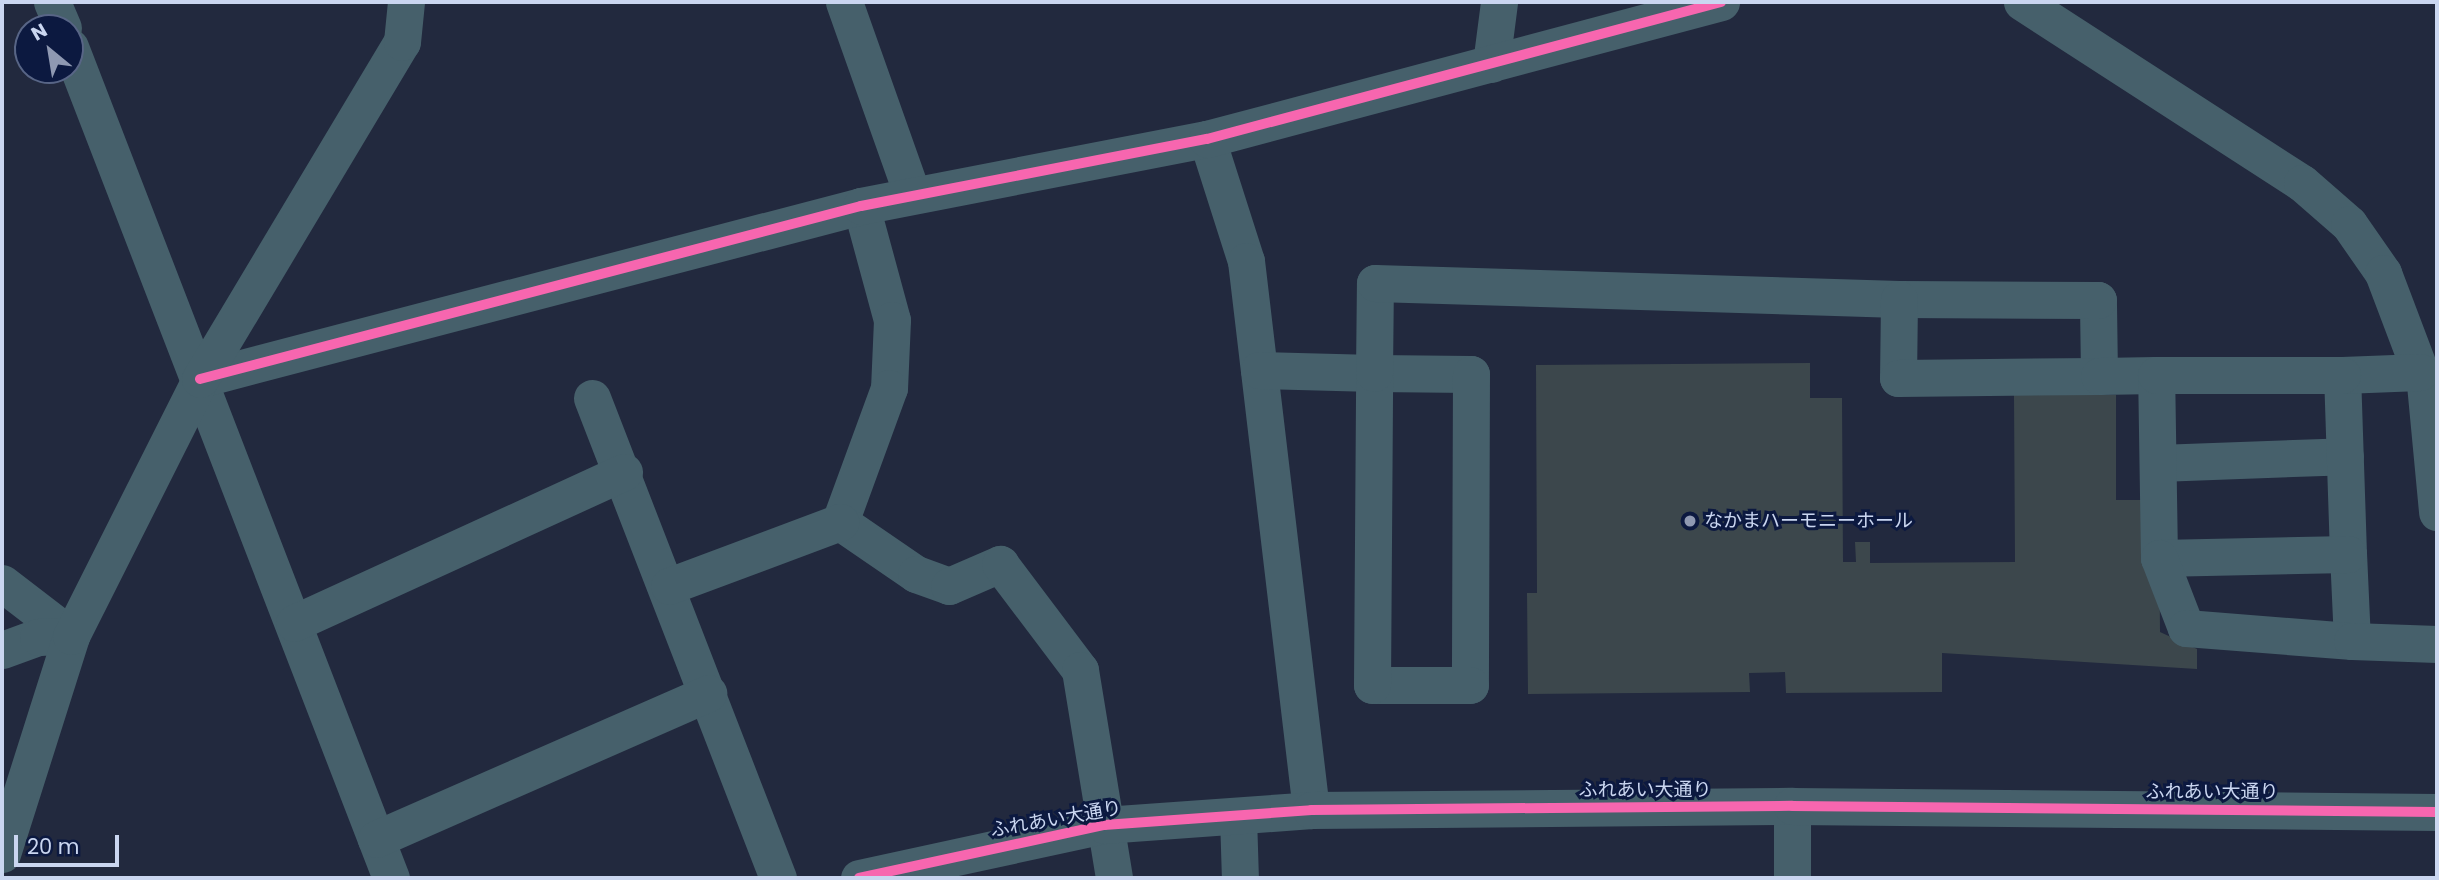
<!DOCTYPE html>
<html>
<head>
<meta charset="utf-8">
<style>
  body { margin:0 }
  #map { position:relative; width:2439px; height:880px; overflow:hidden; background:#22293e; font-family:Poppins,"Noto Sans JP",sans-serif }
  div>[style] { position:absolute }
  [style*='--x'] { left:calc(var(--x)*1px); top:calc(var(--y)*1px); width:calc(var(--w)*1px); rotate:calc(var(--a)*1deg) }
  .building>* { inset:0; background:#3c474c }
  .minor>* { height:37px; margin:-18.5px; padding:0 18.5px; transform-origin:18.5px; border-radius:18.5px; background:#46606b }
  .cycleway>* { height:10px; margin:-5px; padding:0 5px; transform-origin:5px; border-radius:5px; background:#f766af }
  .dots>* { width:19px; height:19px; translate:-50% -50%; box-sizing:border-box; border:4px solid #0c1940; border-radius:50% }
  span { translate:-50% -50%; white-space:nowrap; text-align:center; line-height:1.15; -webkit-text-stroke:6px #0c1940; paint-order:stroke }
  .poi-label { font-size:19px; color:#cad6f0 }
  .left { translate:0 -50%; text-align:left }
  .street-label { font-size:19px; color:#cad6f0 }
  .frame { position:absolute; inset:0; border:4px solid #cad6f0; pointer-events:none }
  .north { position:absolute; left:14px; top:14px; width:70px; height:70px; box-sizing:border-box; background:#0c1940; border:2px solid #586586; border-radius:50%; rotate:330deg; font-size:19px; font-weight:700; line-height:28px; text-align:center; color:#cad6f0 }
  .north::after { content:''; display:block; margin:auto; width:24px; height:32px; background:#8f99b2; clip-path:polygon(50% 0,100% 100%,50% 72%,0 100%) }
  .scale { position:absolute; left:14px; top:835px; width:105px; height:32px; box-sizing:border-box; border:4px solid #cad6f0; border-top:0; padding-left:9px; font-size:21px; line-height:24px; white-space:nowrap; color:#cad6f0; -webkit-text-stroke:5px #0c1940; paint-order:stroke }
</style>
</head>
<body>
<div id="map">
  <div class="building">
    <div style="clip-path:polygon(1810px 363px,1810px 398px,1842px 398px,1843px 562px,1856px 562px,1855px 542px,1870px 542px,1870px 563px,2015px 562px,2014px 395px,2116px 395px,2116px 500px,2159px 500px,2160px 632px,2197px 649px,2197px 669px,1942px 653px,1942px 692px,1786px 693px,1785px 672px,1749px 673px,1750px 692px,1528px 694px,1527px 593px,1537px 593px,1536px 365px)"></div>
  </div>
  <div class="minor">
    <div style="--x:52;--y:2;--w:28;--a:67"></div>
    <div style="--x:844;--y:2;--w:204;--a:70.5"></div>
    <div style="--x:2022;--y:2;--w:333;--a:32.9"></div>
    <div style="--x:2302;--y:183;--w:62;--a:41.1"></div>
    <div style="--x:2349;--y:224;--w:60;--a:55.2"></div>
    <div style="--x:2383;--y:273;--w:119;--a:69.3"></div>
    <div style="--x:2425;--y:384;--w:129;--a:84.6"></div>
    <div style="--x:70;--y:47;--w:891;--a:68.88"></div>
    <div style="--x:1491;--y:64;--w:63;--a:-82.6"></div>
    <div style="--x:1207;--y:139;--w:128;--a:72.3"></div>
    <div style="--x:1246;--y:261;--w:553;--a:83.25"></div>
    <div style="--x:861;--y:206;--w:118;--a:74.8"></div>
    <div style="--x:892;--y:320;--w:68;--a:92.5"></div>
    <div style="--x:889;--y:388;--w:143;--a:110.1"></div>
    <div style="--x:840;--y:522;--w:92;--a:34.4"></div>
    <div style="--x:916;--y:574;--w:35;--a:20"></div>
    <div style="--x:949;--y:586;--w:56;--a:-23.3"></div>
    <div style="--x:1000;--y:564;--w:133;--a:53"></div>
    <div style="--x:1080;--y:670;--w:211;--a:80.7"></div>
    <div style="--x:1259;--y:370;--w:115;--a:1.5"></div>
    <div style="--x:1374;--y:373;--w:97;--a:0.6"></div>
    <div style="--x:1471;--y:374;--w:311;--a:90.2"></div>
    <div style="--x:1470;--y:685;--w:98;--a:180"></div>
    <div style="--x:1372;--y:685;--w:312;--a:-89.6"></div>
    <div style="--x:1374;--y:373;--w:90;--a:-89.4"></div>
    <div style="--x:1375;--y:283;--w:524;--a:1.75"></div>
    <div style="--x:2099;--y:376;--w:76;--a:-90.8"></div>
    <div style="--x:2098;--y:300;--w:199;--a:-179.7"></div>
    <div style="--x:1899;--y:299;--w:79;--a:90.7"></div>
    <div style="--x:1898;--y:378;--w:201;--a:-0.6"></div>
    <div style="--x:2099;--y:376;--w:57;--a:-1"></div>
    <div style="--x:200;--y:379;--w:683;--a:-14.67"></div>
    <div style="--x:861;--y:206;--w:352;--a:-11"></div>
    <div style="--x:1207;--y:139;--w:532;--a:-14.92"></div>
    <div style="--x:592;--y:398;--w:515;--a:68.82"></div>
    <div style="--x:2158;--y:463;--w:187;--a:-2.1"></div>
    <div style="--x:2348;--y:554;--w:179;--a:-91.9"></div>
    <div style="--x:2342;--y:375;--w:78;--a:-2.2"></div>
    <div style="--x:2159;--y:558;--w:183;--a:-90.9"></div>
    <div style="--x:2156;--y:375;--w:186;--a:0"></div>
    <div style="--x:2;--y:583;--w:87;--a:37.5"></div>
    <div style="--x:669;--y:586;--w:183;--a:-20.5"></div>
    <div style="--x:294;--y:623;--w:363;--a:-24.6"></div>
    <div style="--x:2352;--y:641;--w:87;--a:-92.6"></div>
    <div style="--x:2348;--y:554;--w:189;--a:178.8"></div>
    <div style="--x:2159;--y:558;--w:75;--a:68.9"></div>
    <div style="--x:2186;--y:628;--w:167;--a:4.5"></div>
    <div style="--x:2352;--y:641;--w:85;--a:2"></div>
    <div style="--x:2;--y:650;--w:38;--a:-20"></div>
    <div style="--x:38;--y:637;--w:33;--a:-2"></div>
    <div style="--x:1792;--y:806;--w:72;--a:90"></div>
    <div style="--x:1238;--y:816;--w:62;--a:88.2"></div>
    <div style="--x:376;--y:839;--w:363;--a:-23.7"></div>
    <div style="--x:2;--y:854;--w:229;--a:-72.4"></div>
    <div style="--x:71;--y:636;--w:288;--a:-63.3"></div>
    <div style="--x:200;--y:379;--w:393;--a:-59.1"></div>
    <div style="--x:402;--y:42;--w:40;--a:-84.3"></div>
    <div style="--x:859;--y:878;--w:251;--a:-12.2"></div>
    <div style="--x:1104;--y:825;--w:208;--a:-4.1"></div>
    <div style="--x:1311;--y:810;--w:481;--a:-0.5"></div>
    <div style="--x:1792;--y:806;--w:645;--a:0.53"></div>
  </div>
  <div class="cycleway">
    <div style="--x:200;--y:379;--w:683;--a:-14.67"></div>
    <div style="--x:861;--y:206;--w:352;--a:-11"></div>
    <div style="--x:1207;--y:139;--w:532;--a:-14.92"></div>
    <div style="--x:859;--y:878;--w:251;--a:-12.2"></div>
    <div style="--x:1104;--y:825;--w:208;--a:-4.1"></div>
    <div style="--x:1311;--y:810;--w:481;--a:-0.5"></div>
    <div style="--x:1792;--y:806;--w:645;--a:0.53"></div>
  </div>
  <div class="dots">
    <div style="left:1690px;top:521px;background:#8f99b2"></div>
  </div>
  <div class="poi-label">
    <span class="left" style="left:1704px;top:521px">なかまハーモニーホール</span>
  </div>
  <div class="street-label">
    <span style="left:1645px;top:790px">ふれあい大通り</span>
    <span style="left:2212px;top:792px">ふれあい大通り</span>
    <span style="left:1056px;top:819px;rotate:-10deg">ふれあい大通り</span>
  </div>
  <div class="frame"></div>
  <div class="north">N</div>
  <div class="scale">20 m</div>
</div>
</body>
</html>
